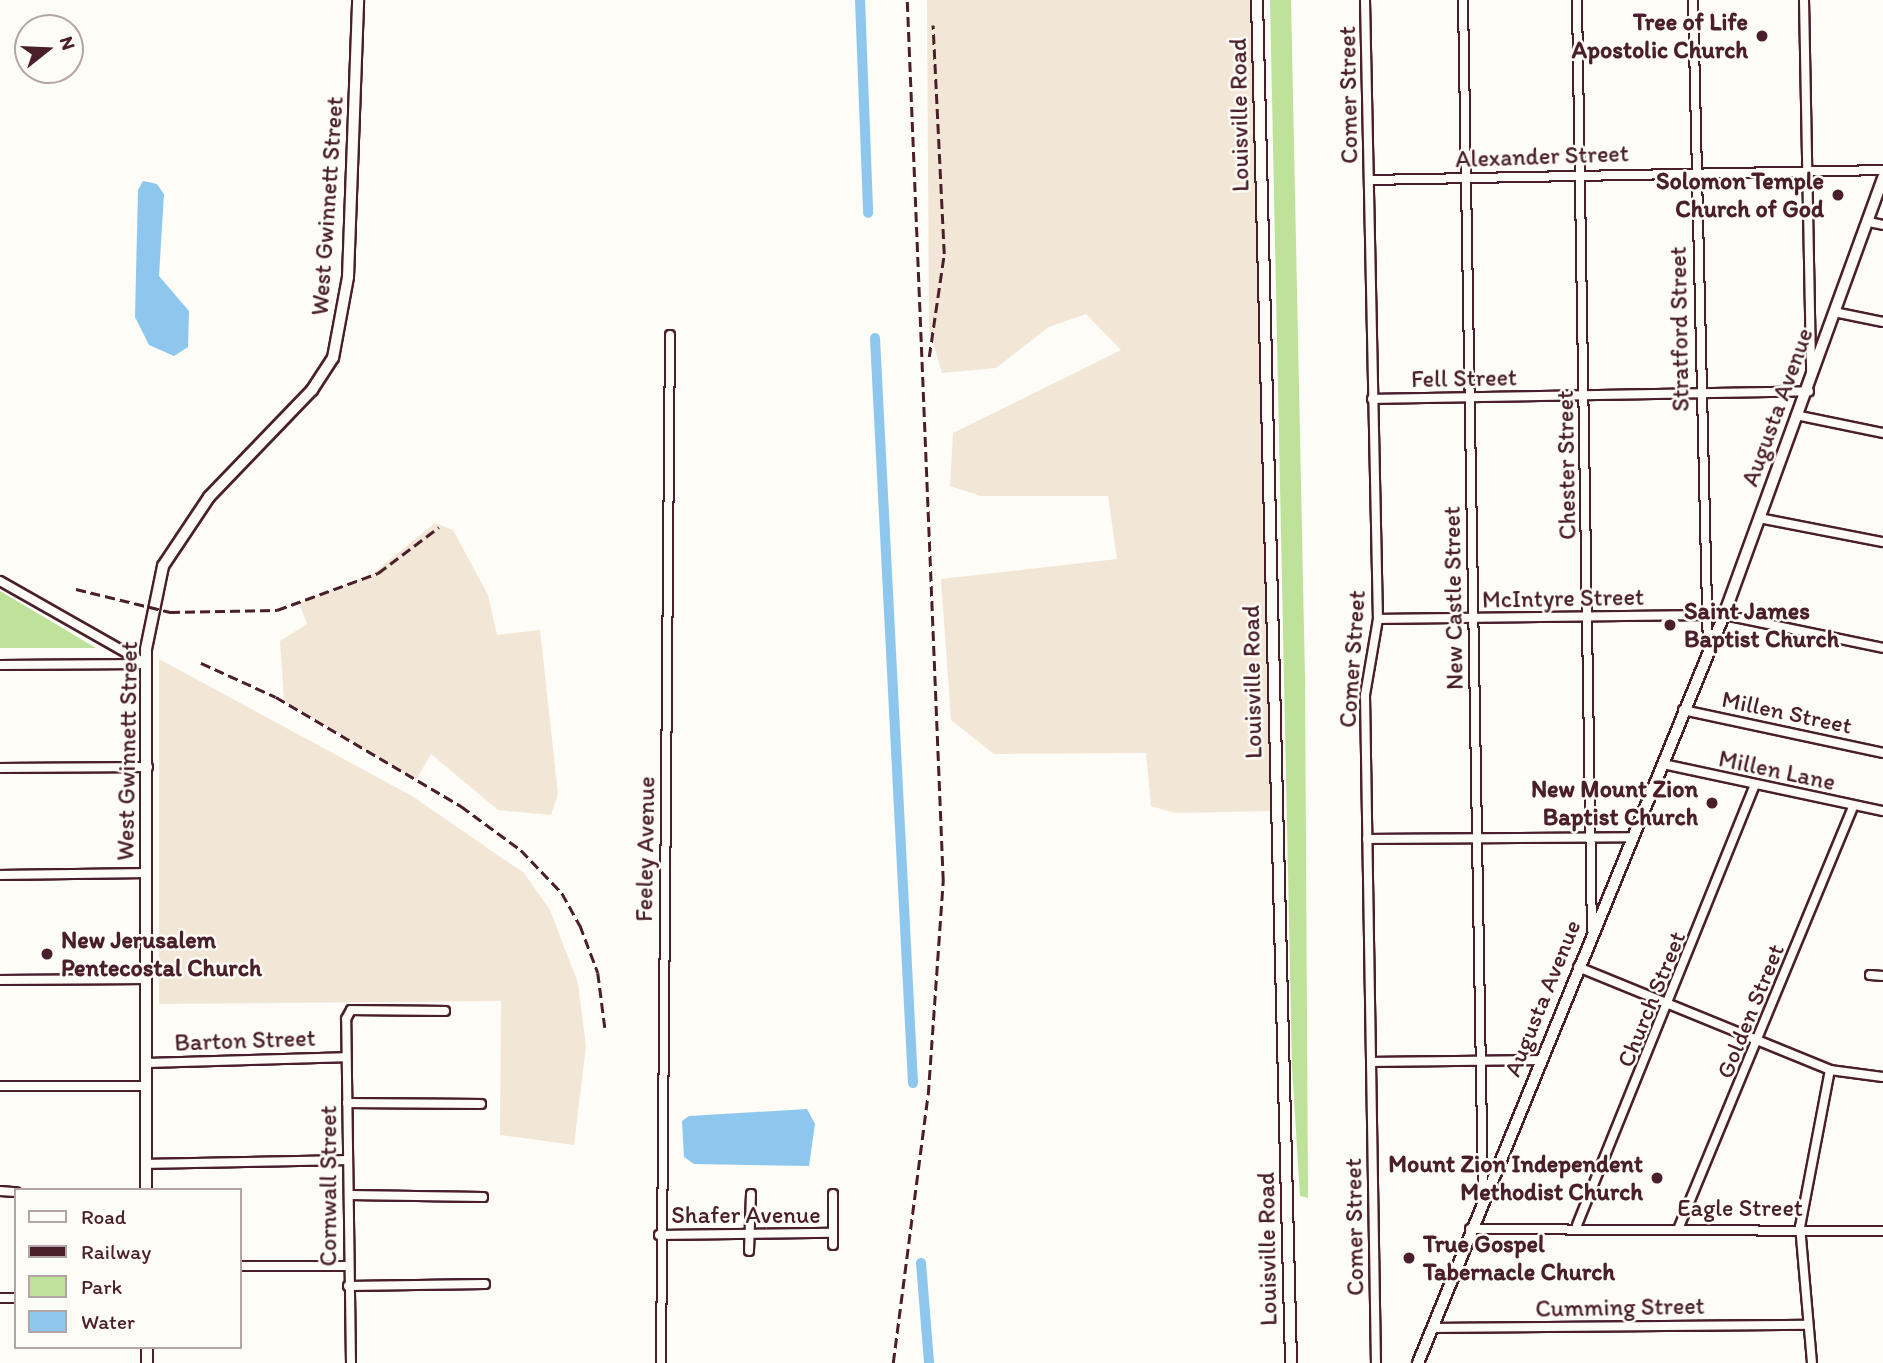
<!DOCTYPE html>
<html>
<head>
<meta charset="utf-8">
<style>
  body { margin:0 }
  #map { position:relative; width:1883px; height:1363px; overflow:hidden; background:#fdfcf7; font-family:Itim,sans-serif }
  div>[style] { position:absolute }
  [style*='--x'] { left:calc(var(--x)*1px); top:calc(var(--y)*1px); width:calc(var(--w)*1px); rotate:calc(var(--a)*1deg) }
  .built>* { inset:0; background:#f2e7d6 }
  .green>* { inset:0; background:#bfe29b }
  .water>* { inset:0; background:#8ec7ed }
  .canal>* { height:10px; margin:-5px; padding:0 5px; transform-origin:5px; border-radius:5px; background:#8ec7ed }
  .roads { filter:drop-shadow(2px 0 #4a1f2b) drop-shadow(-2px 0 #4a1f2b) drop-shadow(0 2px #4a1f2b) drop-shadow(0 -2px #4a1f2b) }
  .street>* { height:8px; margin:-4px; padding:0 4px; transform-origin:4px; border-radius:4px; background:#fdfcf7 }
  .secondary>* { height:10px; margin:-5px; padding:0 5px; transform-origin:5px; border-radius:5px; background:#fdfcf7 }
  .rail>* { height:2.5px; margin-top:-1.25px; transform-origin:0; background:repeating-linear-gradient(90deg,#4a1f2b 0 10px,transparent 0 15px) }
  .dots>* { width:19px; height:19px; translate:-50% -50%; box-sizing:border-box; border:4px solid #fdfcf7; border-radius:50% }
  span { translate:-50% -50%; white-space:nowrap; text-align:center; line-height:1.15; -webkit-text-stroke:5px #fdfcf7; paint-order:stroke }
  .poi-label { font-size:24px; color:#4a1f2b; font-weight:700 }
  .right { translate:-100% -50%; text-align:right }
  .left { translate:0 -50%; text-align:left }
  .street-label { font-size:24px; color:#4a1f2b }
  .legend { position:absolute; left:14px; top:1188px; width:228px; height:161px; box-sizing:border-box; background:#fdfcf7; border:2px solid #b5a4a5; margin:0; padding:9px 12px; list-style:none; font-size:21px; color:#4a1f2b }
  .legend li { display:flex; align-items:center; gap:14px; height:35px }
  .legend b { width:35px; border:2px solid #b5a4a5 }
  .north { position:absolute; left:14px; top:14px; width:70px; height:70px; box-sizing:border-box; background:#fdfcf7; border:2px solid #b5a4a5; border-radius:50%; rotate:72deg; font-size:19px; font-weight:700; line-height:28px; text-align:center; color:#4a1f2b }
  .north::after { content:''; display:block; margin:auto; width:24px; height:32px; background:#4a1f2b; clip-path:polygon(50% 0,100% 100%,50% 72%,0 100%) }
</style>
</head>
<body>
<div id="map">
  <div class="built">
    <div style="clip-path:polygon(927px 0,1257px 0,1276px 811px,1175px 813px,1151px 806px,1146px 753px,994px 754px,951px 720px,941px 579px,1117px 559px,1108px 496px,981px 496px,950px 486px,953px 433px,1121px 350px,1086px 314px,1049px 327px,996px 368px,942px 373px,929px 329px)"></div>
    <div style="clip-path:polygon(435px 523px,453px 530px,488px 595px,497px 635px,540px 630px,558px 794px,551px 815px,498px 810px,431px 754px,416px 780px,284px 701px,280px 641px,307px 624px,299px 603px,372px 574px)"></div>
    <div style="clip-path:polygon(159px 659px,412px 796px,524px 873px,550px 910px,578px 983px,586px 1046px,574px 1145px,500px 1135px,501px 1001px,159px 1004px)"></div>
  </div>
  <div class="green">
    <div style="clip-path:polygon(1270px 0,1291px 0,1305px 678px,1308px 1198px,1300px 1196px,1292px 1067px)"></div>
    <div style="clip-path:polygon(0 591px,96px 648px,0 648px)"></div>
  </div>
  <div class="water">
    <div style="clip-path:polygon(143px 181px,157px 184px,164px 194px,159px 276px,189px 311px,188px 347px,174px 356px,149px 345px,135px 317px,138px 190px)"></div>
    <div style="clip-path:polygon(807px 1109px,815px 1124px,809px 1166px,694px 1164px,684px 1157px,682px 1121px,689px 1116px)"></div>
  </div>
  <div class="canal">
    <div style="--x:860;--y:0;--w:213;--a:87.8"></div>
    <div style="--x:875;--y:338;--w:746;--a:87.08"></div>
    <div style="--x:921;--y:1263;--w:100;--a:85.4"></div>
  </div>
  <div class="roads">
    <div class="street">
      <div style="--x:1365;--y:0;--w:619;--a:88.8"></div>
      <div style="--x:1378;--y:619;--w:77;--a:99.7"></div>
      <div style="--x:1365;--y:695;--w:668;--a:89.06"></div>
      <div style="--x:1463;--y:0;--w:1195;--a:89.04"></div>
      <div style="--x:1577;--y:0;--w:930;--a:89.08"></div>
      <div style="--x:1693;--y:0;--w:651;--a:88.68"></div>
      <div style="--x:1804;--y:0;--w:371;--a:88.9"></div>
      <div style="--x:1369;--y:180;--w:514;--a:-1.11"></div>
      <div style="--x:1869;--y:222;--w:14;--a:12"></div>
      <div style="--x:1834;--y:312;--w:50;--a:11.5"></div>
      <div style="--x:1372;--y:399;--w:437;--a:-1"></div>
      <div style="--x:1800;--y:416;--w:85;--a:11.6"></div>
      <div style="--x:1759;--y:518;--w:126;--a:11"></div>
      <div style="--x:0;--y:581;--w:168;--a:29.6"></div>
      <div style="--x:1378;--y:619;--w:346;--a:-0.7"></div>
      <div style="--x:1724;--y:615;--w:162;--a:11.7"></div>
      <div style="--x:0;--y:665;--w:143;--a:-0.4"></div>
      <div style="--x:1683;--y:710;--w:205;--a:12.1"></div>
      <div style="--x:1663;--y:764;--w:225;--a:12.1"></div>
      <div style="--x:0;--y:768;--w:148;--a:-0.4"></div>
      <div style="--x:1367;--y:839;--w:264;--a:-0.4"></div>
      <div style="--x:0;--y:875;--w:145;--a:-0.8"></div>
      <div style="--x:1578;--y:967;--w:272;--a:22.2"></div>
      <div style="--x:1830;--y:1070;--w:53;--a:7.5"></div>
      <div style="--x:1870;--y:975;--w:13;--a:4"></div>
      <div style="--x:0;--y:980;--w:145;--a:-0.4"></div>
      <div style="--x:1371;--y:1062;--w:169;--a:-0.7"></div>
      <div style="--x:147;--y:1063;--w:197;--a:-1.7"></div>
      <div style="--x:0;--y:1086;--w:146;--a:0"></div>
      <div style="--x:347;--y:1103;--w:134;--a:0.4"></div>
      <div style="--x:146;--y:1164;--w:200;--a:-1.1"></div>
      <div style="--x:0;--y:1191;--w:16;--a:4"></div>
      <div style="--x:833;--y:1194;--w:51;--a:90"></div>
      <div style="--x:349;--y:1195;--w:134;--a:0.9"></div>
      <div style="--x:1577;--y:1225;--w:473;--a:-68"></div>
      <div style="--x:1679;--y:1227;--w:456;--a:-67.5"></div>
      <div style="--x:1470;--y:1229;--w:413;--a:0.3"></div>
      <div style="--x:659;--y:1235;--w:174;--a:-0.7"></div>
      <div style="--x:749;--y:1251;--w:57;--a:-88"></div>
      <div style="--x:240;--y:1266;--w:108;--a:0"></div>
      <div style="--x:348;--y:1286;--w:137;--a:-0.8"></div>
      <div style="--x:0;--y:1298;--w:16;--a:0"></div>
      <div style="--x:1433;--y:1328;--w:375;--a:-0.5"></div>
      <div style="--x:351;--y:1363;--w:344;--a:-90.8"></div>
      <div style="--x:346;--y:1019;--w:10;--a:-61"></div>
      <div style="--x:351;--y:1010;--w:94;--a:0.6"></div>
      <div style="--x:661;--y:1363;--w:1028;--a:-89.5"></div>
      <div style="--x:1812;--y:1363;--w:137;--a:-95"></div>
      <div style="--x:1800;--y:1227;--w:160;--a:-79.2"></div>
    </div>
    <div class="secondary">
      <div style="--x:1257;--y:0;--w:1363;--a:88.57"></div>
      <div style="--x:146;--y:1190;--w:541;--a:-90"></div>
      <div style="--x:146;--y:649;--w:85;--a:-78.4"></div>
      <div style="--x:163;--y:566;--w:83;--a:-56.3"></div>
      <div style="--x:209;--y:497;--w:149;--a:-46.1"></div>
      <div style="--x:312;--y:390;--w:38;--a:-57"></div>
      <div style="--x:333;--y:358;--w:82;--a:-79.5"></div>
      <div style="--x:348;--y:277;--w:277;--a:-87.9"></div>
      <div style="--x:147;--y:1347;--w:16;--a:90"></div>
      <div style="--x:1418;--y:1363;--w:808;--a:-67.75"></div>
      <div style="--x:1724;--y:615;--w:466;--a:-70"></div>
    </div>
  </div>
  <div class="rail">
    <div style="--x:929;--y:357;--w:104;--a:-81.7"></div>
    <div style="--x:944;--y:254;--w:229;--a:-92.8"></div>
    <div style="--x:76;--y:589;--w:97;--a:13.7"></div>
    <div style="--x:170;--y:612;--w:107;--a:-1.1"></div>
    <div style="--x:277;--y:610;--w:108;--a:-20.1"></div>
    <div style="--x:378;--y:573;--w:76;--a:-37"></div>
    <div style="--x:201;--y:663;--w:82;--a:24.4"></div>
    <div style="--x:276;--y:697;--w:215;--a:30.5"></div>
    <div style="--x:461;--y:806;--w:74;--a:36.3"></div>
    <div style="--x:521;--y:850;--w:59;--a:46.4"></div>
    <div style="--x:562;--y:893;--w:37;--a:61"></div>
    <div style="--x:580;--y:925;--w:51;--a:69.4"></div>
    <div style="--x:598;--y:973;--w:55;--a:82.7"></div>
    <div style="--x:893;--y:1363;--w:270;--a:-82.6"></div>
    <div style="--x:928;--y:1095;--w:215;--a:-86"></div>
    <div style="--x:943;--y:881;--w:882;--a:-92.34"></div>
  </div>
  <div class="dots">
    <div style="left:1762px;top:36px;background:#4a1f2b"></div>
    <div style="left:1838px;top:195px;background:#4a1f2b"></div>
    <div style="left:1670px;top:625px;background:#4a1f2b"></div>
    <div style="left:1712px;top:803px;background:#4a1f2b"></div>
    <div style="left:47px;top:954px;background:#4a1f2b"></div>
    <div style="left:1657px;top:1178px;background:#4a1f2b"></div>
    <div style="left:1409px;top:1258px;background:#4a1f2b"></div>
  </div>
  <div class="poi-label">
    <span class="right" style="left:1748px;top:36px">Tree of Life<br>Apostolic Church</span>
    <span class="right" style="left:1824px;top:195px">Solomon Temple<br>Church of God</span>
    <span class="left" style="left:1684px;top:625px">Saint James<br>Baptist Church</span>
    <span class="right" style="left:1698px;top:803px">New Mount Zion<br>Baptist Church</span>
    <span class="left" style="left:61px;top:954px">New Jerusalem<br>Pentecostal Church</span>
    <span class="right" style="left:1643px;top:1178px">Mount Zion Independent<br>Methodist Church</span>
    <span class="left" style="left:1423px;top:1258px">True Gospel<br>Tabernacle Church</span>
  </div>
  <div class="street-label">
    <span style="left:1348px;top:95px;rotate:-91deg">Comer Street</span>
    <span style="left:1239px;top:115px;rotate:-91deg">Louisville Road</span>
    <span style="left:1542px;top:156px;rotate:-2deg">Alexander Street</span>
    <span style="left:327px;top:206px;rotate:-86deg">West Gwinnett Street</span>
    <span style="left:1679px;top:329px;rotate:-91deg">Stratford Street</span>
    <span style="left:1464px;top:378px;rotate:-1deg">Fell Street</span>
    <span style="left:1777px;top:407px;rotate:-70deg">Augusta Avenue</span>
    <span style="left:1566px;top:465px;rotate:-91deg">Chester Street</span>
    <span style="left:1453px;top:598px;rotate:-91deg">New Castle Street</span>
    <span style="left:1563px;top:598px;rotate:-1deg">McIntyre Street</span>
    <span style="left:1352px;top:659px;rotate:-86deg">Comer Street</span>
    <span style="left:1252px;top:682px;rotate:-91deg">Louisville Road</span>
    <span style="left:1787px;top:712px;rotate:12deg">Millen Street</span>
    <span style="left:127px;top:751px;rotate:-89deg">West Gwinnett Street</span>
    <span style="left:1777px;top:770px;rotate:12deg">Millen Lane</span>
    <span style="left:645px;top:849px;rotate:-89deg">Feeley Avenue</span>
    <span style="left:1542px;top:998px;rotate:-68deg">Augusta Avenue</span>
    <span style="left:1651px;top:999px;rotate:-68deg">Church Street</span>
    <span style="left:1750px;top:1011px;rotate:-68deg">Golden Street</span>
    <span style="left:245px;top:1040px;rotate:-2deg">Barton Street</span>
    <span style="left:328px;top:1186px;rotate:-90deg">Cornwall Street</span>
    <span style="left:1740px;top:1208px">Eagle Street</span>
    <span style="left:746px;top:1215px">Shafer Avenue</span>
    <span style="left:1354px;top:1227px;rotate:-91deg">Comer Street</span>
    <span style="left:1267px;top:1249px;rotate:-91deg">Louisville Road</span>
    <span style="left:1620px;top:1307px;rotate:-1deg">Cumming Street</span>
  </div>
  <ul class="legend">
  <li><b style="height:9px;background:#fdfcf7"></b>Road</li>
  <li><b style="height:9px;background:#4a1f2b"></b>Railway</li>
  <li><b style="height:19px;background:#bfe29b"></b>Park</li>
  <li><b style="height:19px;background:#8ec7ed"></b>Water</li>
  </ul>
  <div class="north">N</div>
</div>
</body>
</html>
